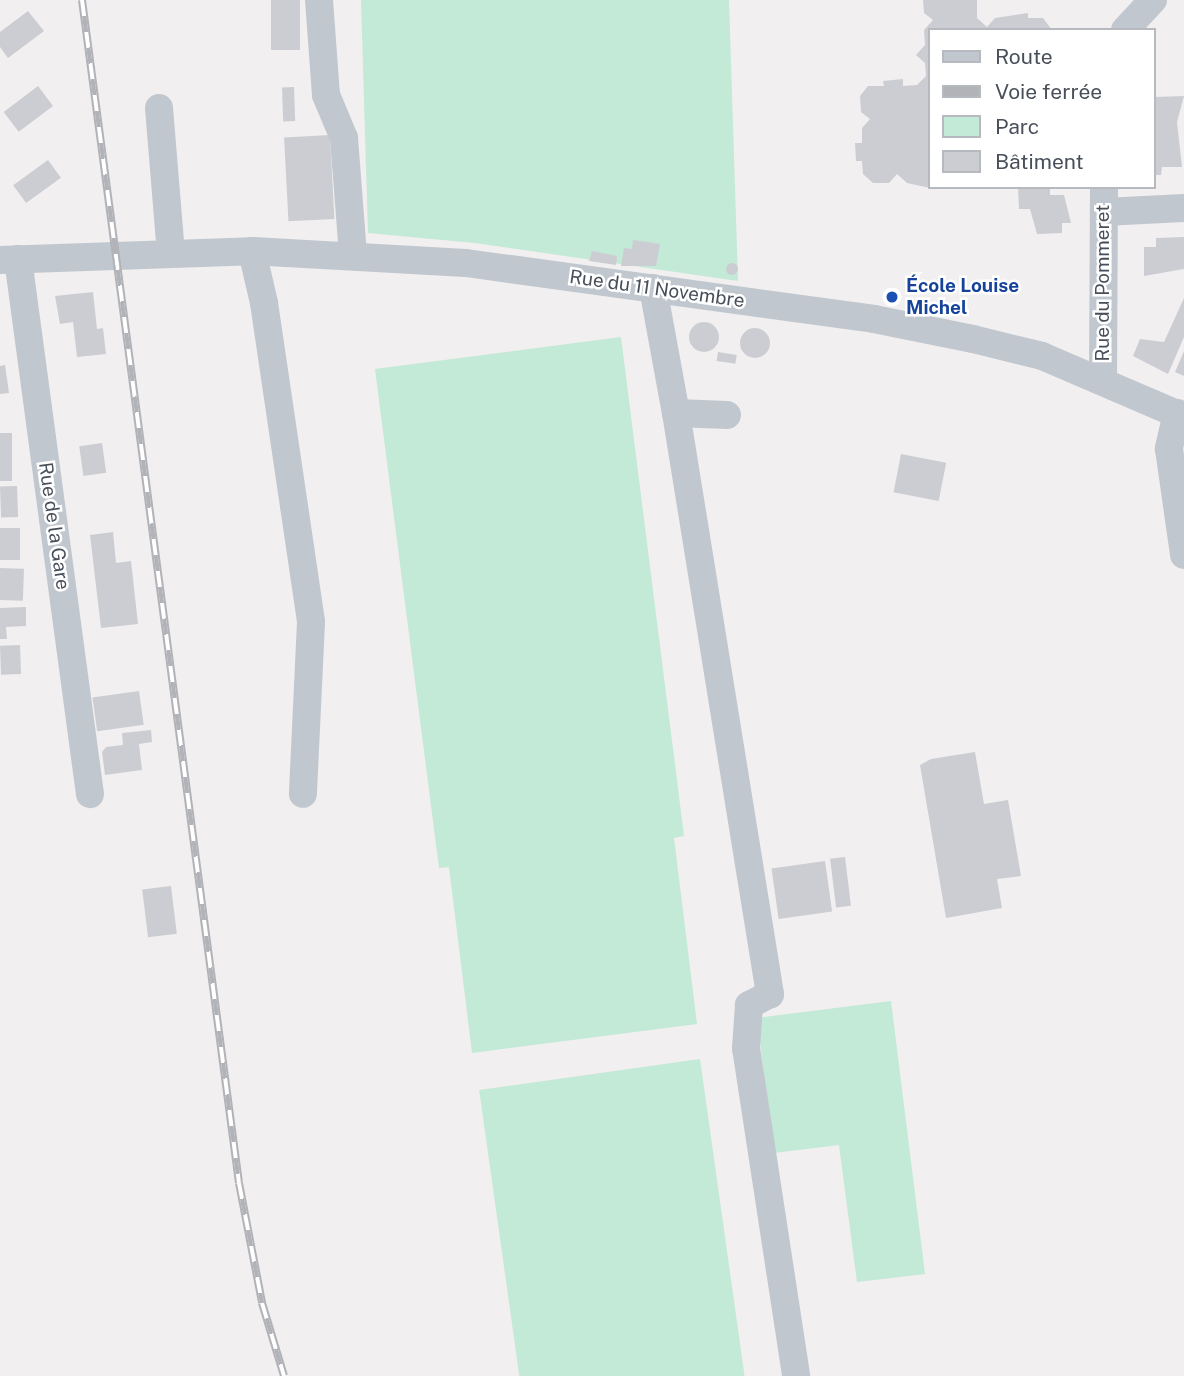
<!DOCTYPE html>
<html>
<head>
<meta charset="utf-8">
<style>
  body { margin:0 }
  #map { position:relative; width:1184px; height:1376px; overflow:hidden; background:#f1efef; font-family:"Public Sans",sans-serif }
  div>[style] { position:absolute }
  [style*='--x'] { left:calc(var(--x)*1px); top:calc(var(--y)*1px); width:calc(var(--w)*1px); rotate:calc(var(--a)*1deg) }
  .green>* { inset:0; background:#c3e9d7; transform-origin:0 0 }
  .building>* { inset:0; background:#cccdd3; transform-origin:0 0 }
  .round { border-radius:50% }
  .minor>* { height:28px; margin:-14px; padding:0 14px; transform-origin:14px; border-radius:14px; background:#c1c7cf }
  .rail>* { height:8px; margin-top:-4px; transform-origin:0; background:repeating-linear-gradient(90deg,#fff 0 16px,#b2b3b8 0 32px); box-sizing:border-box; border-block:2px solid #b2b3b8 }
  .dots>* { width:19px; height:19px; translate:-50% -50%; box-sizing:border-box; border:4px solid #fff; border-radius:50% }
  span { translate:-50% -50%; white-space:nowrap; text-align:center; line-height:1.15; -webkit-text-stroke:5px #fff; paint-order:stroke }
  .street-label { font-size:19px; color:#494f5a }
  .transit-label { font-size:19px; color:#164399; font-weight:700 }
  .left { translate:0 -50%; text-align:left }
  .legend { position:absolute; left:928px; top:28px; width:228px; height:161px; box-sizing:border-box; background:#fff; border:2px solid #b6b9bd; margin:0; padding:9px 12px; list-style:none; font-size:21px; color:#494f5a }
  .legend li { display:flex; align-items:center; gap:14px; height:35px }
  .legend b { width:35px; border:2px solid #b6b9bd }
</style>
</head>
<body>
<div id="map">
  <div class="green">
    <div style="clip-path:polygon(361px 0,729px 0,738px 281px,475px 243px,368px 233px)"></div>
    <div style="clip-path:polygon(621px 337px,684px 836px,674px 838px,697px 1024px,472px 1053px,449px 867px,439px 868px,375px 369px)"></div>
    <div style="clip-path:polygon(891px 1001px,925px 1274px,857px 1282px,839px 1145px,774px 1153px,757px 1018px)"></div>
    <div style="left:700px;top:1059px;width:320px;height:223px;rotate:82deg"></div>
  </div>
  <div class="building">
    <div style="left:271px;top:0;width:29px;height:50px"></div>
    <div style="clip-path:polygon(923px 0,977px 0,977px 18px,987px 27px,995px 18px,1028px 13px,1028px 18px,1043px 18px,1052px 30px,930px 30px,930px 188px,907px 183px,897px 174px,889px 183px,873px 183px,863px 174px,862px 161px,856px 161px,855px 143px,862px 143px,862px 128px,870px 119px,861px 112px,860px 96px,868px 86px,884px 86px,883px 81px,903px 79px,903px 86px,917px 85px,926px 76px,925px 63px,916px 55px,925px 45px,924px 30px,933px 20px,924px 13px)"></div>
    <div style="clip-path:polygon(28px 11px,44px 31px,8px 58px,0 47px,0 32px)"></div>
    <div style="left:38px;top:86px;width:25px;height:43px;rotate:53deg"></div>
    <div style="left:294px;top:87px;width:34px;height:12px;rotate:88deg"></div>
    <div style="clip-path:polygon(1184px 96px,1177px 122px,1182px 167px,1162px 167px,1161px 175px,1154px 175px,1154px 97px)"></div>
    <div style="left:330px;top:135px;width:84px;height:46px;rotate:87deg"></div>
    <div style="left:48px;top:160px;width:22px;height:43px;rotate:54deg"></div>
    <div style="clip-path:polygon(1018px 187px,1050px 187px,1050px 195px,1064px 195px,1071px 223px,1062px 223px,1062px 233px,1037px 234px,1030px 209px,1019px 209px)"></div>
    <div style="clip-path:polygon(1184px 237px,1184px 269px,1144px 276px,1144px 247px,1156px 247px,1156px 238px)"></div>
    <div style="clip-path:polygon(633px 240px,660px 244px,656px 266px,621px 266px,624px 248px,632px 249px)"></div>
    <div style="clip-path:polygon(592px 251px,617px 256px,616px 265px,589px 261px)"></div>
    <div class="round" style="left:726px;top:263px;width:12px;height:12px"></div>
    <div style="clip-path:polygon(93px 292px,97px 329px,103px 328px,106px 354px,77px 357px,73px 322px,60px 324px,55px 296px)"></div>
    <div style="clip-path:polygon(1184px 298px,1184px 337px,1168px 374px,1133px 356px,1140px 339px,1164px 342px)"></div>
    <div class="round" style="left:689px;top:322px;width:30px;height:30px"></div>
    <div class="round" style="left:740px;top:328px;width:30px;height:30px"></div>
    <div style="clip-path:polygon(1184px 351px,1184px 376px,1175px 372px)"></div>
    <div style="left:718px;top:352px;width:19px;height:9px;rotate:9deg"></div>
    <div style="clip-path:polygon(5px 365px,9px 393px,0 394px,0 366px)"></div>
    <div style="left:0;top:433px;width:12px;height:48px"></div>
    <div style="left:102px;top:443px;width:30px;height:23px;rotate:82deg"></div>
    <div style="left:901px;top:454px;width:46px;height:39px;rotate:11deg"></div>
    <div style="left:17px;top:486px;width:31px;height:17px;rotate:88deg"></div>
    <div style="left:0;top:528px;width:20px;height:32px"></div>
    <div style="clip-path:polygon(113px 532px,116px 563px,131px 561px,138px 624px,101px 628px,90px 535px)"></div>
    <div style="left:0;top:568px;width:24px;height:32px;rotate:2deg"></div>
    <div style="clip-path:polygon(26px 607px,26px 626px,6px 627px,7px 639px,0 639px,0 608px)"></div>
    <div style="left:20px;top:645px;width:29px;height:20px;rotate:88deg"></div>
    <div style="left:139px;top:691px;width:34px;height:47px;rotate:82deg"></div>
    <div style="clip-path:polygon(151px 730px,152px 742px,139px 744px,142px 770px,105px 775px,102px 752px,106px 747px,123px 745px,122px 733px)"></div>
    <div style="clip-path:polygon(975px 752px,984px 804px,1008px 800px,1021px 876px,997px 879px,1002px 908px,946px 918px,920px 765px,931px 759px)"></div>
    <div style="left:845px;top:857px;width:49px;height:15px;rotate:83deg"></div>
    <div style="left:825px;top:861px;width:51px;height:54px;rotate:82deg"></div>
    <div style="left:171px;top:886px;width:48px;height:29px;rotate:83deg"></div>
  </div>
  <div class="minor">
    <div style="--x:319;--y:0;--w:95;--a:85.8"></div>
    <div style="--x:326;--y:95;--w:47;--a:67.3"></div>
    <div style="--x:344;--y:138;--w:116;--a:85.6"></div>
    <div style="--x:1125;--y:30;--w:41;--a:-47"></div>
    <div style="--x:159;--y:108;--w:145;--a:85.3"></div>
    <div style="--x:1104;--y:212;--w:80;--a:-2.9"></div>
    <div style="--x:252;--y:251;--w:53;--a:77"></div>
    <div style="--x:264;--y:303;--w:322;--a:81.6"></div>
    <div style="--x:311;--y:622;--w:172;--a:92.7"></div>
    <div style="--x:18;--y:259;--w:540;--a:82.34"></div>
    <div style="--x:0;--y:260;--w:252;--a:-2"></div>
    <div style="--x:252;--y:251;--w:214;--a:3.2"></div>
    <div style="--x:466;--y:263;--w:412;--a:7.8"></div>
    <div style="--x:874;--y:319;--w:101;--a:11.4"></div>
    <div style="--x:973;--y:339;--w:71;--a:13.8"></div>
    <div style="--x:1042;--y:356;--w:155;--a:23.2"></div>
    <div style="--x:653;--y:288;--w:127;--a:79.6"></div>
    <div style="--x:676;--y:413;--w:51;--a:2.2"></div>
    <div style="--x:1103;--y:379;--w:192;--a:-89.7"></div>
    <div style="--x:676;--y:413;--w:589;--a:80.81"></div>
    <div style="--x:770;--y:994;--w:24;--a:152"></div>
    <div style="--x:749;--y:1005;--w:43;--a:94"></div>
    <div style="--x:746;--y:1048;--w:332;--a:81.3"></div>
    <div style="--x:1177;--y:413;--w:37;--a:103"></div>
    <div style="--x:1169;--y:449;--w:107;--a:81.9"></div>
  </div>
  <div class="rail">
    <div style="--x:82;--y:0;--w:1193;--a:82.44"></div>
    <div style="--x:239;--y:1183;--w:122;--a:79.1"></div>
    <div style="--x:262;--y:1303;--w:76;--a:73.2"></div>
  </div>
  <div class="dots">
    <div style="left:892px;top:297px;background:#1a4fb4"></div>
  </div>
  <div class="street-label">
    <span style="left:1103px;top:283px;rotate:-90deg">Rue du Pommeret</span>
    <span style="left:657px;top:289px;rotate:8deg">Rue du 11 Novembre</span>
    <span style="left:54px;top:526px;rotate:82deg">Rue de la Gare</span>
  </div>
  <div class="transit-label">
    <span class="left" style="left:906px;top:297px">École Louise<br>Michel</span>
  </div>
  <ul class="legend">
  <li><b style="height:9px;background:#c1c7cf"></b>Route</li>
  <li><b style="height:9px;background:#b2b3b8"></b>Voie ferrée</li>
  <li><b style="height:19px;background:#c3e9d7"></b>Parc</li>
  <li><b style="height:19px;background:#cccdd3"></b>Bâtiment</li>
  </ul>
</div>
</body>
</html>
